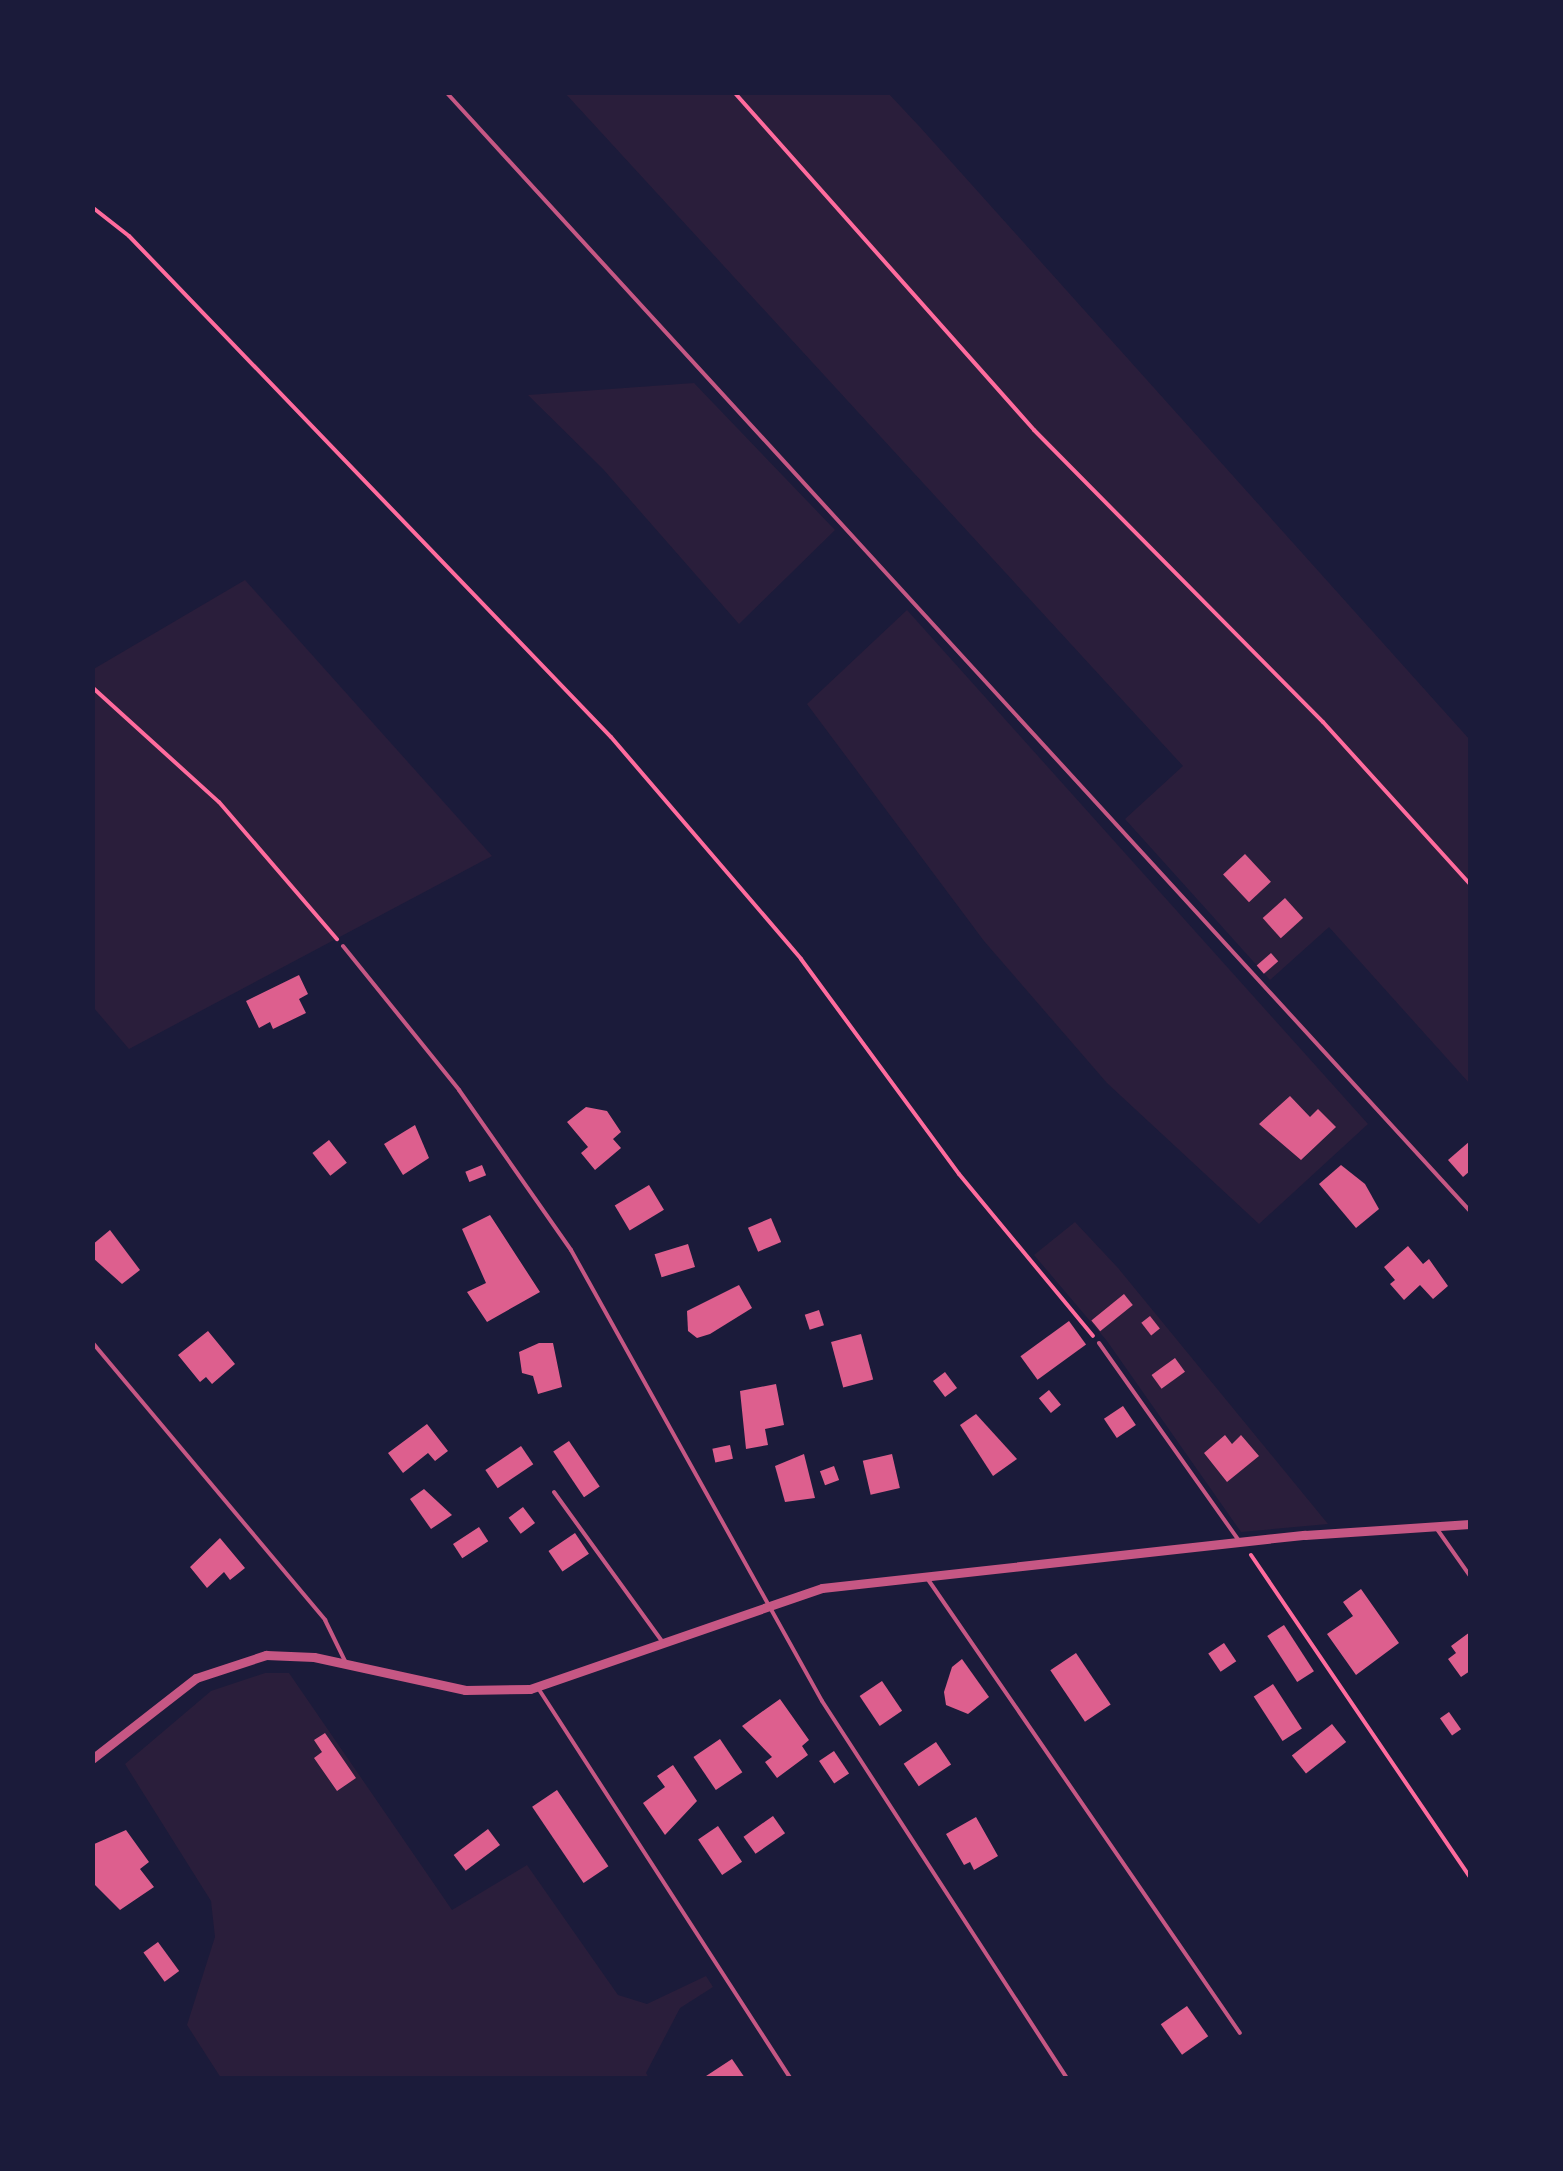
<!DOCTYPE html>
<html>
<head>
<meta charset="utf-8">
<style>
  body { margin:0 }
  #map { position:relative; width:1563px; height:2171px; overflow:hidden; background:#1b1b3a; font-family:"Playfair Display",serif }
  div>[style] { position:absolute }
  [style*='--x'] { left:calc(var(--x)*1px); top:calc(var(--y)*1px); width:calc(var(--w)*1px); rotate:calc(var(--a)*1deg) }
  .green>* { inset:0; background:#2a1e3b }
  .building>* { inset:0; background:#dd5f8e; transform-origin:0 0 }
  .path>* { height:4px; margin:-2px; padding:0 2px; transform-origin:2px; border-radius:2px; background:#ff6b9d }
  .service>* { height:4px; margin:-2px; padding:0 2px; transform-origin:2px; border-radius:2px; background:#c65784 }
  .minor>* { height:9px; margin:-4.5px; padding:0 4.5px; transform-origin:4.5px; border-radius:4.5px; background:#c65784 }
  span { translate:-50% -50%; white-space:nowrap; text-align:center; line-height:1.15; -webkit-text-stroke:9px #1b1b3a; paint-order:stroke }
  .frame { position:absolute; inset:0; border:95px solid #1b1b3a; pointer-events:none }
</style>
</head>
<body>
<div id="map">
  <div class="green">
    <div style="clip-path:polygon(565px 93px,888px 93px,919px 126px,1470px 740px,1470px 1084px,1329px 927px,1270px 980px,1125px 819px,1183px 766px)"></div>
    <div style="clip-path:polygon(694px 383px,835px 530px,739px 624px,603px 469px,528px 395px)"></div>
    <div style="clip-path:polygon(245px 580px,492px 856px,129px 1049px,93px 1007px,92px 670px)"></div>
    <div style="clip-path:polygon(907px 610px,1368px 1124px,1259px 1224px,1107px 1083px,984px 941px,807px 704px)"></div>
    <div style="clip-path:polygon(1075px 1222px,1118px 1268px,1328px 1524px,1241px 1532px,1107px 1341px,1034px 1255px)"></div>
    <div style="clip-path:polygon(265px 1673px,289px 1673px,452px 1910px,527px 1865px,618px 1995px,647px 2004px,706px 1976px,713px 1987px,680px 2008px,646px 2073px,649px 2078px,221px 2078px,187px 2025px,215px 1937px,211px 1901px,125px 1764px,211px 1691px)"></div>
  </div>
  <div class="building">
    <div style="left:1245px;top:854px;width:38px;height:30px;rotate:47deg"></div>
    <div style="left:1285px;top:898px;width:27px;height:30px;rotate:48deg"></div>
    <div style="left:1271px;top:953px;width:11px;height:19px;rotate:49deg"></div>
    <div style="clip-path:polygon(299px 975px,308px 994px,299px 999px,306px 1013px,273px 1029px,270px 1022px,259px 1028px,246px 1001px)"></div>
    <div style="clip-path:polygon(1290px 1096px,1310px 1117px,1318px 1109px,1336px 1127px,1301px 1160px,1259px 1124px)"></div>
    <div style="clip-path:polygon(586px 1107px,607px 1111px,621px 1132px,613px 1139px,621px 1148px,595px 1170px,581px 1153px,588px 1147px,567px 1122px)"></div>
    <div style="clip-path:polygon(415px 1125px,429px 1158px,403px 1175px,384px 1144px)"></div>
    <div style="left:329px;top:1140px;width:29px;height:21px;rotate:52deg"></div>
    <div style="clip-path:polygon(1470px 1141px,1470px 1171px,1463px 1177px,1448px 1160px)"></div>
    <div style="left:482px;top:1165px;width:11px;height:18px;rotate:68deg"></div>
    <div style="clip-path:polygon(1341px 1165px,1365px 1184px,1379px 1209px,1356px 1228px,1319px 1184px)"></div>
    <div style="left:649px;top:1185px;width:29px;height:40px;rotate:59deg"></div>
    <div style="clip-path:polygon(490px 1215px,540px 1292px,487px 1322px,467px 1292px,486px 1283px,462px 1229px)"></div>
    <div style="left:771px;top:1218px;width:26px;height:25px;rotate:67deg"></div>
    <div style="clip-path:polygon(110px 1230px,140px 1270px,122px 1284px,93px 1258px,92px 1245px)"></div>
    <div style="left:688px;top:1244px;width:24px;height:35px;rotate:73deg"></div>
    <div style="clip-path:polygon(1408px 1246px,1423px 1264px,1429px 1259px,1448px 1286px,1433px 1299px,1420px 1285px,1404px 1300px,1390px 1284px,1395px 1280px,1384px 1267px)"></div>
    <div style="clip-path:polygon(739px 1285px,752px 1308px,710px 1334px,697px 1338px,688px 1331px,687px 1311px)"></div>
    <div style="left:1124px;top:1294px;width:14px;height:42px;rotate:51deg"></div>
    <div style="left:819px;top:1310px;width:16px;height:15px;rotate:72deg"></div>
    <div style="left:1150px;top:1316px;width:16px;height:11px;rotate:52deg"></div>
    <div style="left:1069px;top:1321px;width:29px;height:60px;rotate:54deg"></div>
    <div style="clip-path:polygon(208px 1331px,235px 1364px,212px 1384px,206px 1377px,200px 1382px,178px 1355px)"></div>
    <div style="left:861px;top:1334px;width:47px;height:31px;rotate:75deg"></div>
    <div style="clip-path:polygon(539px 1343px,553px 1343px,562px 1387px,538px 1394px,533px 1376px,522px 1373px,519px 1352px)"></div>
    <div style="left:1175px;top:1358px;width:17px;height:29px;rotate:54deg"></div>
    <div style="left:945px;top:1372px;width:20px;height:15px;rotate:53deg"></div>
    <div style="clip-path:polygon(776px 1384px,784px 1425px,765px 1429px,768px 1445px,746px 1449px,740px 1391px)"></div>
    <div style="left:1049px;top:1390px;width:19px;height:13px;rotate:51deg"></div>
    <div style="left:1123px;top:1406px;width:23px;height:23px;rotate:56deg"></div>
    <div style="clip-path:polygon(976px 1414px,1017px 1459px,993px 1476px,960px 1425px)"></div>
    <div style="clip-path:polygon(427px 1424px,448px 1451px,435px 1461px,428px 1453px,403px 1473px,388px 1453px)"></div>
    <div style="clip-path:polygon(1225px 1435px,1232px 1444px,1241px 1435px,1259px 1456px,1227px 1482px,1204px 1453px)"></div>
    <div style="left:569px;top:1441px;width:55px;height:19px;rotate:56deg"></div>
    <div style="left:730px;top:1445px;width:14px;height:18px;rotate:78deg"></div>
    <div style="left:521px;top:1446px;width:22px;height:43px;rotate:56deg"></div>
    <div style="clip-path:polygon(804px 1454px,815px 1498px,785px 1502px,775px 1466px)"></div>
    <div style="left:892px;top:1454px;width:35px;height:30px;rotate:77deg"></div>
    <div style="left:834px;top:1466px;width:15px;height:15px;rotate:70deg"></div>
    <div style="clip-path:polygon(424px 1489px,452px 1515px,431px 1529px,410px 1499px)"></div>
    <div style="left:523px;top:1507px;width:20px;height:18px;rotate:53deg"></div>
    <div style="left:479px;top:1527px;width:17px;height:31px;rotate:57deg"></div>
    <div style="left:575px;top:1533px;width:25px;height:32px;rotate:56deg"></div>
    <div style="clip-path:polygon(220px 1538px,245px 1568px,230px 1580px,224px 1572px,207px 1588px,190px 1567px)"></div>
    <div style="clip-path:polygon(1361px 1589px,1399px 1643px,1356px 1675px,1327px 1634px,1353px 1616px,1343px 1602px)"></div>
    <div style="left:1284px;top:1625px;width:55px;height:20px;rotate:57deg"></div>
    <div style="clip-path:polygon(1470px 1632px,1470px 1671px,1461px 1677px,1448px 1659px,1456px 1653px,1451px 1646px)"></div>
    <div style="left:1224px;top:1643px;width:22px;height:19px;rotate:56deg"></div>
    <div style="left:1076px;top:1653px;width:62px;height:31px;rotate:56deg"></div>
    <div style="clip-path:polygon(962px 1659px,989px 1697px,968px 1714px,946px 1705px,944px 1692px,952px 1667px)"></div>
    <div style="left:882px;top:1681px;width:36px;height:27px;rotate:56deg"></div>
    <div style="left:1273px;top:1684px;width:53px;height:23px;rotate:57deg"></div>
    <div style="clip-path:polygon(780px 1699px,809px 1740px,802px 1746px,808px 1755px,777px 1778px,765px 1762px,772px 1757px,742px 1726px)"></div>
    <div style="left:1449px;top:1712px;width:21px;height:11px;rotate:55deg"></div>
    <div style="left:1332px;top:1724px;width:23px;height:51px;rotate:52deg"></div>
    <div style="clip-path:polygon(325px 1733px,356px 1778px,337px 1791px,314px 1758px,322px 1752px,314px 1740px)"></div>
    <div style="left:720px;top:1739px;width:40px;height:32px;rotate:56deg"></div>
    <div style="left:936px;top:1742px;width:27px;height:39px;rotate:56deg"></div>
    <div style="left:834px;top:1751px;width:27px;height:18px;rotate:56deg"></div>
    <div style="clip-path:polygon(673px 1765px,697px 1801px,665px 1835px,643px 1803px,665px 1787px,657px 1776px)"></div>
    <div style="left:557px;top:1790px;width:92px;height:30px;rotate:56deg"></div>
    <div style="left:773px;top:1816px;width:21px;height:36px;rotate:55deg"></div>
    <div style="clip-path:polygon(976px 1817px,998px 1856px,974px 1870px,970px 1862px,964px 1865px,946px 1834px)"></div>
    <div style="left:718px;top:1826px;width:43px;height:24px;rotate:56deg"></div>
    <div style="left:488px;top:1829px;width:20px;height:43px;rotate:53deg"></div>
    <div style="clip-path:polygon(126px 1830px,149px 1862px,140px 1869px,154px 1887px,120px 1910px,92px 1882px,92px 1845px)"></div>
    <div style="left:158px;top:1942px;width:36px;height:18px;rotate:54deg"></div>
    <div style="left:1187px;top:2006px;width:37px;height:32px;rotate:55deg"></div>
    <div style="clip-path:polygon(732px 2059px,745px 2078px,703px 2078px)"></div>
  </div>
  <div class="path">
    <div style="--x:734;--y:92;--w:452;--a:48.4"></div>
    <div style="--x:1034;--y:430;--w:411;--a:45.3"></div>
    <div style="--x:1323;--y:722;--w:219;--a:47.8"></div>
    <div style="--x:92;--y:207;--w:47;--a:38.1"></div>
    <div style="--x:129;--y:236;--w:695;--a:46.11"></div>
    <div style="--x:611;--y:737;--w:292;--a:49.4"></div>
    <div style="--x:801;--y:959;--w:267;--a:53.7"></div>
    <div style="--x:959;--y:1174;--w:210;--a:50.4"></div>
    <div style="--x:92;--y:687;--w:171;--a:42.2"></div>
    <div style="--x:219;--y:802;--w:181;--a:49.3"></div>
    <div style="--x:1251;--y:1555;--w:389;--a:55.8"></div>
  </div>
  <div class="service">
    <div style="--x:446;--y:92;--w:1517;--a:47.54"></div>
    <div style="--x:343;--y:946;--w:185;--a:51.1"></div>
    <div style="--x:459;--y:1090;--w:195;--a:55"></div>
    <div style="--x:571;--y:1250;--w:516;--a:60.9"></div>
    <div style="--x:822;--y:1701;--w:450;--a:57"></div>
    <div style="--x:92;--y:1342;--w:363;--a:50"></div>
    <div style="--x:325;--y:1620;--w:48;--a:64"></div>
    <div style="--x:1099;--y:1343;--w:244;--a:54.7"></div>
    <div style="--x:554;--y:1492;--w:183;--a:54.1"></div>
    <div style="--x:1437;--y:1529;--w:57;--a:54.9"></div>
    <div style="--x:927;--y:1578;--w:552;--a:55.48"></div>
    <div style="--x:538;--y:1688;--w:464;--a:57.1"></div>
  </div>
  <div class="minor">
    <div style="--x:92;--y:1759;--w:132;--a:-37.9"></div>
    <div style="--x:196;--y:1678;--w:74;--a:-18.2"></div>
    <div style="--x:266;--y:1655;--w:48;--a:2.4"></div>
    <div style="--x:314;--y:1657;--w:155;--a:12.3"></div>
    <div style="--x:465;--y:1690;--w:65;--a:-0.9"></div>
    <div style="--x:530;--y:1689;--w:309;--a:-19.1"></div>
    <div style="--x:822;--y:1588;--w:486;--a:-6.3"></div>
    <div style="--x:1305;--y:1535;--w:165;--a:-3.8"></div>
  </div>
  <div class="frame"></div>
</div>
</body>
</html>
